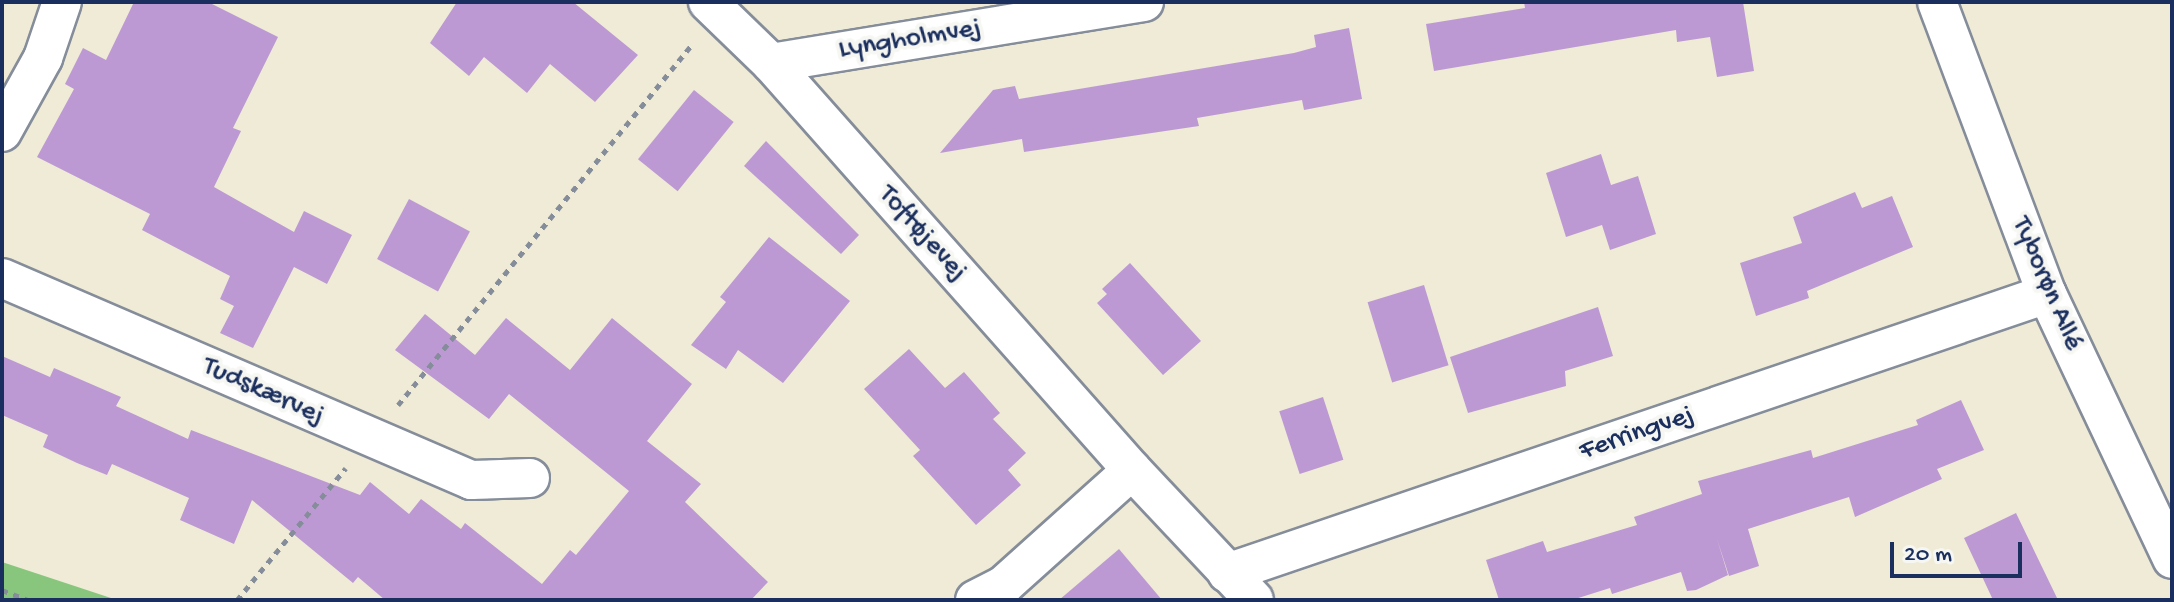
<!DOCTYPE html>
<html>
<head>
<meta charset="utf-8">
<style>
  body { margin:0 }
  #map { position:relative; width:2174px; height:602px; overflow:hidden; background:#efebd6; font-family:"Gochi Hand",sans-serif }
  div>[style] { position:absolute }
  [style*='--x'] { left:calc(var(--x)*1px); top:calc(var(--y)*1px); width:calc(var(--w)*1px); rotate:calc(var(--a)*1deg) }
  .green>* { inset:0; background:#88c67d }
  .building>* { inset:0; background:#bd99d4; transform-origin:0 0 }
  .path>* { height:5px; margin-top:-2.5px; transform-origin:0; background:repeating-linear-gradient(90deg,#858d9a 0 6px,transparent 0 12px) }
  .roads { filter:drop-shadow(2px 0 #858d9a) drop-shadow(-2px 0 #858d9a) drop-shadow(0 2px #858d9a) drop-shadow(0 -2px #858d9a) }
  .street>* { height:38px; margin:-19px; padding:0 19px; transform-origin:19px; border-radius:19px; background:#fff }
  span { translate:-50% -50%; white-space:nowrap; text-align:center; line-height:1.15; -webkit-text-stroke:8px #f6f6f2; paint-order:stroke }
  .street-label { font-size:28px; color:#1b2f5e }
  .frame { position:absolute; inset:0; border:4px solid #1b2f5e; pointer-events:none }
  .scale { position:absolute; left:1890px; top:542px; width:132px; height:36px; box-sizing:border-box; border:4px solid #1b2f5e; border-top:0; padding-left:10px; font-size:24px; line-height:28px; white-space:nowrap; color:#1b2f5e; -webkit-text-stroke:6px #f6f6f2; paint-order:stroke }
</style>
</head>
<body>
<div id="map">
  <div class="green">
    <div style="clip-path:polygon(2px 562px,117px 600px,2px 600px)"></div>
  </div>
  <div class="building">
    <div style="clip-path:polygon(134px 2px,208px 2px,278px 37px,233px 128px,241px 131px,214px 187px,294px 232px,304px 211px,352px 235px,327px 284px,294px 267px,253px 348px,220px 333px,234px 306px,220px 299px,230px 276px,142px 230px,150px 214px,37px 157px,74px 89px,65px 84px,83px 48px,106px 60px)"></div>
    <div style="clip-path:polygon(457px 2px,573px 2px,638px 55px,595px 102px,550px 64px,527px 93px,484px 57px,469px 76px,430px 43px)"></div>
    <div style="clip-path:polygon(1524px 2px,1743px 2px,1754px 71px,1717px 77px,1710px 37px,1677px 42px,1676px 30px,1434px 71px,1426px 24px,1525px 8px)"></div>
    <div style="clip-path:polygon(1349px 28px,1362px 99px,1304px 110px,1302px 100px,1197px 118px,1199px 126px,1024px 152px,1022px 139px,940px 153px,993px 90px,1015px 86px,1019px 99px,1294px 53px,1316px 47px,1314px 35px)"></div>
    <div style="left:694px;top:90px;width:51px;height:89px;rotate:39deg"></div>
    <div style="clip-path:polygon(766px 141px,859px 235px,841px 254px,744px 166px)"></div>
    <div style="clip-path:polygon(1601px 154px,1611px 185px,1638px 176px,1656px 234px,1610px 250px,1602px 225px,1566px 237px,1546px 173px)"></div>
    <div style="clip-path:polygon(1855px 192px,1862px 208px,1892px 196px,1913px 247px,1807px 291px,1809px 298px,1756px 316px,1740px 263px,1802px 243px,1793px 217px)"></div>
    <div style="left:409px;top:199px;width:69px;height:68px;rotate:28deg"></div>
    <div style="clip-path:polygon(769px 237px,850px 301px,783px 383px,738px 350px,726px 369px,691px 345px,726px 302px,720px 297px)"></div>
    <div style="clip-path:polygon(1130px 263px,1201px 341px,1163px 375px,1097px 303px,1107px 294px,1102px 289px)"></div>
    <div style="left:1424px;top:285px;width:84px;height:59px;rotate:73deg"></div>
    <div style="clip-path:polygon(1598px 307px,1613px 356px,1565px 371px,1566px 386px,1468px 413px,1450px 357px)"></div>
    <div style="clip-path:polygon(425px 314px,475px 355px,506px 318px,570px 370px,612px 318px,692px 384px,647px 441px,701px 484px,685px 502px,768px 582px,751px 600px,385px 600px,358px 577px,353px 583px,252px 500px,234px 544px,180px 520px,189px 498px,112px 464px,107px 475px,77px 463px,43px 447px,48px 435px,2px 415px,2px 356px,50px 377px,54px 368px,121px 397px,116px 406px,188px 439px,191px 430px,360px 495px,370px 482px,409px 514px,421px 499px,461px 529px,465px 523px,542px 584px,570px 550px,576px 555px,629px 491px,509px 394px,489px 419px,395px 350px)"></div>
    <div style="clip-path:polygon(909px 349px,945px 388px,964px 372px,1000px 413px,993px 419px,1026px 453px,1008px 470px,1021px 485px,976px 525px,913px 456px,920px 450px,864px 389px)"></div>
    <div style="left:1323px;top:397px;width:66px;height:46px;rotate:72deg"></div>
    <div style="clip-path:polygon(1961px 400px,1984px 450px,1937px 469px,1942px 479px,1855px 517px,1849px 497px,1748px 529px,1759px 566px,1729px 576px,1717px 539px,1728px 575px,1696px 590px,1687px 591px,1681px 572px,1612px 594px,1610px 588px,1572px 600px,1499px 600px,1486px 560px,1543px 541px,1547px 552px,1637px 525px,1634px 517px,1702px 494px,1698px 481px,1811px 450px,1813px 458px,1918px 425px,1916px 420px)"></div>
    <div style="clip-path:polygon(2016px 513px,2058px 600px,1993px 600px,1972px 555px,1964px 538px)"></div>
    <div style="clip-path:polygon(1119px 549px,1162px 600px,1059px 600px)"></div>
  </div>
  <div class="path">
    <div style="--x:398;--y:405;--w:466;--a:-50.8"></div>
    <div style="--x:2;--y:590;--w:28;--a:21"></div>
    <div style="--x:237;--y:600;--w:171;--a:-50.5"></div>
  </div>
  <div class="roads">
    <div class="street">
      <div style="--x:708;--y:2;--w:88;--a:44.1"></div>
      <div style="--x:771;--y:63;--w:544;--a:48.43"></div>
      <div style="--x:1132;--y:470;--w:178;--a:46.8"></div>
      <div style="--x:1937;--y:2;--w:312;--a:69.4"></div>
      <div style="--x:2047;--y:294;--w:293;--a:64.7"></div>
      <div style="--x:771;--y:63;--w:378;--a:-9.3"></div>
      <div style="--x:2;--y:132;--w:85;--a:-61"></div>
      <div style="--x:43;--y:58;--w:59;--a:-71.3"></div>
      <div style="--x:2;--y:278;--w:511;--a:23.3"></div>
      <div style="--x:471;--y:480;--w:59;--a:-1.9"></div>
      <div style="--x:1227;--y:573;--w:866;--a:-18.79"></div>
      <div style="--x:975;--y:600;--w:33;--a:-27"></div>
      <div style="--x:1004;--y:585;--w:172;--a:-41.9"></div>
    </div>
  </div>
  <div class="street-label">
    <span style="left:910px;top:40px;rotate:-9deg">Lyngholmvej</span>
    <span style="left:922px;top:234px;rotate:48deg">Toftøjevej</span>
    <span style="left:2046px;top:284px;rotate:67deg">Tyborøn Allé</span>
    <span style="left:263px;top:392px;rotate:24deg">Tudskærvej</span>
    <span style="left:1637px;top:434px;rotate:-19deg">Ferringvej</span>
  </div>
  <div class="frame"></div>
  <div class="scale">20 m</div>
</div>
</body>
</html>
